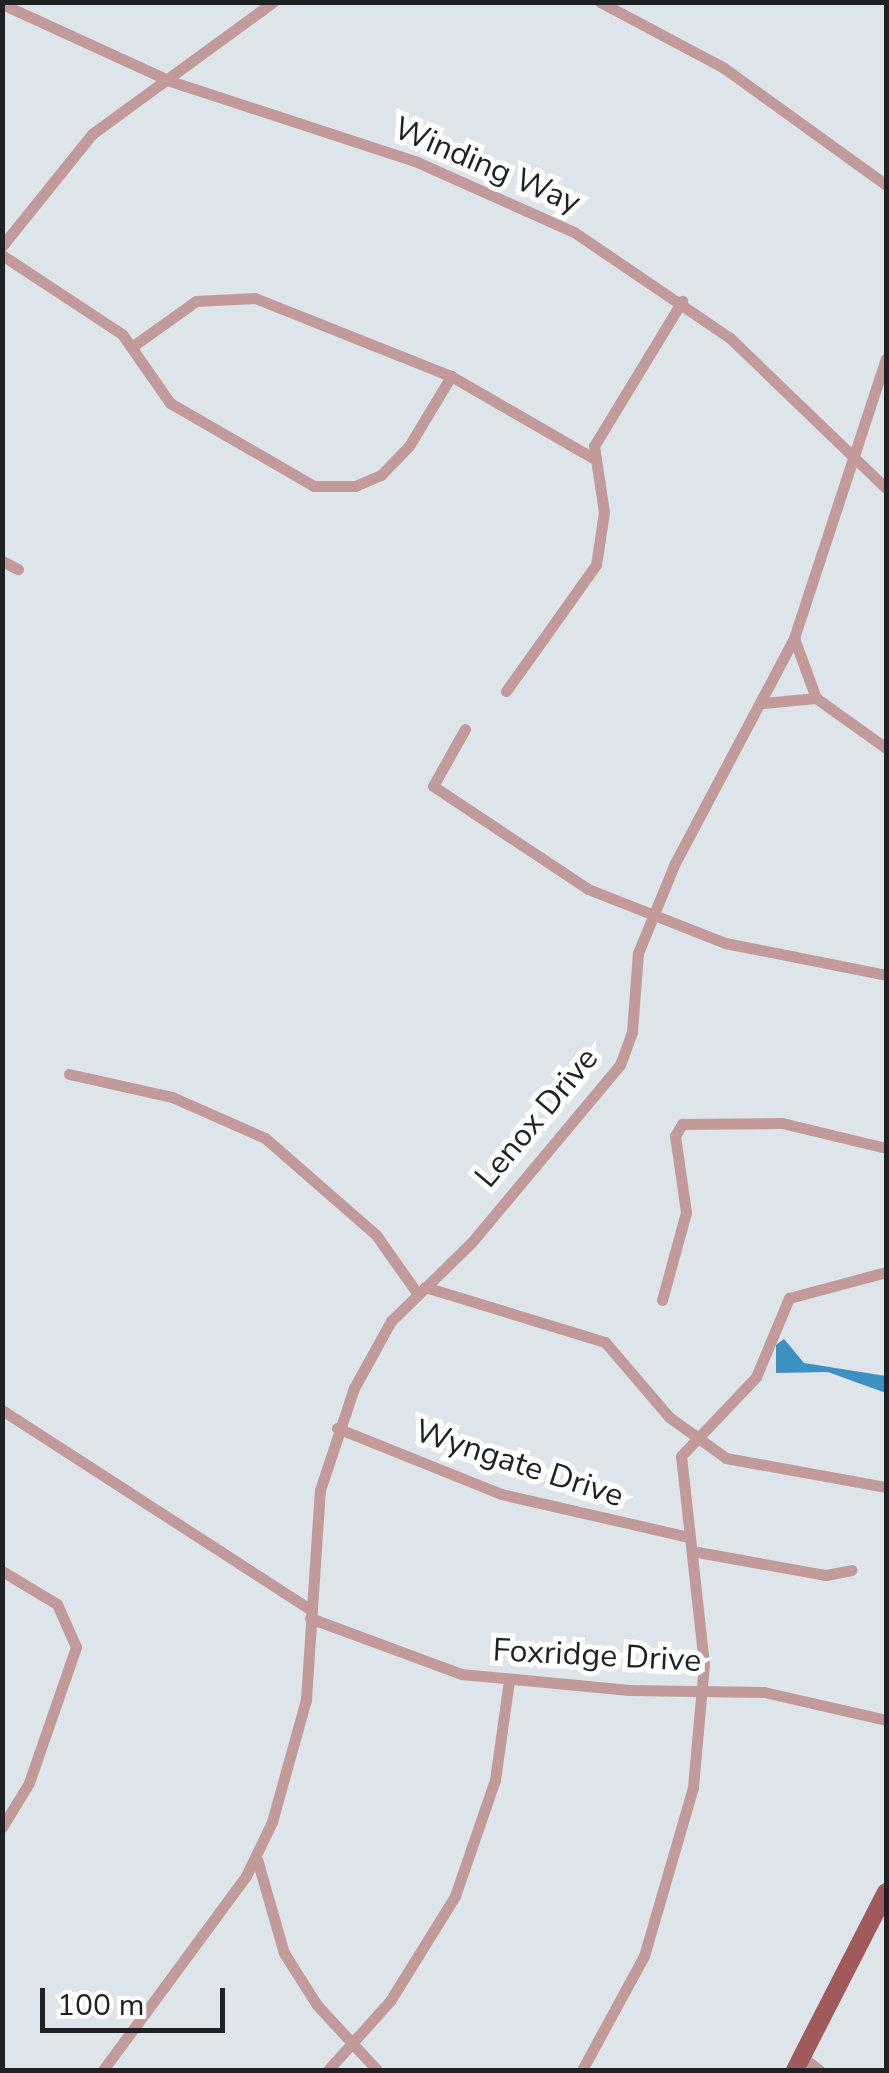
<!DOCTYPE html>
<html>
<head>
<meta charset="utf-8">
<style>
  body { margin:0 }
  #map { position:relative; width:889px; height:2073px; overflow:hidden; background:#dde5eb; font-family:"Nunito Sans",sans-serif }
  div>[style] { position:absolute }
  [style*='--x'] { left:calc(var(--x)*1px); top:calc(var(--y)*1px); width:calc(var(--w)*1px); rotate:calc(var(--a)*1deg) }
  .water>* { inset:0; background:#3c90c2 }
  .minor>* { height:11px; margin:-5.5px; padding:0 5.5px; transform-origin:5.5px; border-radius:5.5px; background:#c39a9a }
  .primary>* { height:18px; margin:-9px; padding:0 9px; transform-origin:9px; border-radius:9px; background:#a15a5c }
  span { translate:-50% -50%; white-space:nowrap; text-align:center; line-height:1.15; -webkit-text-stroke:10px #fff; paint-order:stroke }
  .street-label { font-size:32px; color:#1f2224 }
  .frame { position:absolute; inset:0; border:5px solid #1f2224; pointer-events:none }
  .scale { position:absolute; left:40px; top:1988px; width:185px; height:45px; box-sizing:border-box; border:5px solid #1f2224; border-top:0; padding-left:12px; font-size:30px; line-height:35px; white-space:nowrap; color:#1f2224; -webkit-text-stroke:8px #fff; paint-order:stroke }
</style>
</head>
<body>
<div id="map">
  <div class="water">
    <div style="clip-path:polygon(784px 1339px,804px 1363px,886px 1376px,886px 1393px,828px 1372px,776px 1373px,776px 1345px)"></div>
  </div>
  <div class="minor">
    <div style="--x:600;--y:2;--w:140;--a:28"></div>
    <div style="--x:724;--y:68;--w:200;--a:35.8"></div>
    <div style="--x:2;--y:4;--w:185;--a:24.6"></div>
    <div style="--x:170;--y:81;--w:258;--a:18.1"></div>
    <div style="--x:415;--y:161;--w:174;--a:24.1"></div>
    <div style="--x:574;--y:232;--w:189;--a:34.2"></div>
    <div style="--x:730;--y:338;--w:216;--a:43.9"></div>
    <div style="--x:2;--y:246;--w:144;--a:-51.2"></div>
    <div style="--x:92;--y:134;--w:224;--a:-36.1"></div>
    <div style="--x:2;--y:255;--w:144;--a:33.4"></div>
    <div style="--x:122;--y:334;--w:84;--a:55.2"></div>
    <div style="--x:170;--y:403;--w:166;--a:30"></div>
    <div style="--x:314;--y:486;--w:41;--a:0"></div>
    <div style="--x:355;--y:486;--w:28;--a:-23"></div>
    <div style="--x:381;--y:475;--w:40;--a:-46"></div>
    <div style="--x:409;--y:446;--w:82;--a:-59"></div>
    <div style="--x:133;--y:346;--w:77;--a:-35.5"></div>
    <div style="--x:196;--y:301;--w:59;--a:-2.9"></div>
    <div style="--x:255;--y:298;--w:211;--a:21.7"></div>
    <div style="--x:451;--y:376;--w:164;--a:30"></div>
    <div style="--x:2;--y:561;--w:18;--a:27"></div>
    <div style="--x:794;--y:638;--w:64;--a:69.9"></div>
    <div style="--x:816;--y:698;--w:86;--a:35.5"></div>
    <div style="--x:506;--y:691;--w:155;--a:-54.5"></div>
    <div style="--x:596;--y:565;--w:54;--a:-81.4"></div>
    <div style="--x:604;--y:512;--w:67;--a:-98.6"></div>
    <div style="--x:594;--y:446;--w:170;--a:-58.7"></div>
    <div style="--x:763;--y:703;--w:53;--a:-5.4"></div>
    <div style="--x:465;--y:729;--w:65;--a:119.3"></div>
    <div style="--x:433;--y:786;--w:186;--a:33.6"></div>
    <div style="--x:588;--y:889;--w:147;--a:21.5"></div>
    <div style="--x:725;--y:943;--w:164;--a:11.2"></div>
    <div style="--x:69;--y:1074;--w:106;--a:12.6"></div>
    <div style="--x:172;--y:1097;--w:102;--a:23.8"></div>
    <div style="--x:265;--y:1138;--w:147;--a:41.1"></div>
    <div style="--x:376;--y:1235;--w:71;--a:54.7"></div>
    <div style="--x:425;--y:1287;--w:188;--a:17"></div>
    <div style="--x:605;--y:1342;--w:99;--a:49.5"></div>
    <div style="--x:669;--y:1417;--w:70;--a:35.7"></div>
    <div style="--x:726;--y:1458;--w:163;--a:10.3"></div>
    <div style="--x:662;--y:1300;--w:91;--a:-74.7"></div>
    <div style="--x:686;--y:1212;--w:77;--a:-98.2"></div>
    <div style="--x:675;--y:1136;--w:14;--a:-60"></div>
    <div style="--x:682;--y:1124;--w:100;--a:-0.6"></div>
    <div style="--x:782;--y:1123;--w:107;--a:13.5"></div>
    <div style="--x:2;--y:1410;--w:368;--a:32.9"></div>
    <div style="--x:337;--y:1428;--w:177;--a:21.9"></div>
    <div style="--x:501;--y:1494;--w:193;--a:12.9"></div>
    <div style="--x:692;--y:1551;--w:136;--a:10.2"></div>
    <div style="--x:826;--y:1575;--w:26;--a:-11"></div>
    <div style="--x:2;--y:1571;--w:64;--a:31"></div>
    <div style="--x:57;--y:1604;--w:47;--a:66.2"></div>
    <div style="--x:76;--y:1647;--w:144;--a:109.1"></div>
    <div style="--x:29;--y:1783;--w:52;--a:121.5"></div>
    <div style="--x:310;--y:1618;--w:161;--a:20.3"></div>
    <div style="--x:461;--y:1674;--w:169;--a:5.4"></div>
    <div style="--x:629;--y:1690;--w:135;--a:0.8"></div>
    <div style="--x:764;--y:1692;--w:125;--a:12.9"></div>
    <div style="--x:257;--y:1859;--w:98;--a:74"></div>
    <div style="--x:284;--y:1953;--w:62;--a:57.6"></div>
    <div style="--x:317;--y:2005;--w:88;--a:47.3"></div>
    <div style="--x:802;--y:2057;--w:21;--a:37"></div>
    <div style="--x:103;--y:2070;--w:241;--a:-53.6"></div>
    <div style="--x:246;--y:1876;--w:60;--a:-64.3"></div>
    <div style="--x:272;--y:1822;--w:128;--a:-74.5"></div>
    <div style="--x:306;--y:1699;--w:209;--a:-86.2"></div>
    <div style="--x:320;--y:1490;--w:108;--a:-71.6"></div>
    <div style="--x:354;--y:1388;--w:77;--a:-61.1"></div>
    <div style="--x:391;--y:1321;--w:112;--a:-44.3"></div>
    <div style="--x:471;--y:1243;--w:232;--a:-50.1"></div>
    <div style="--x:620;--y:1065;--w:35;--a:-70"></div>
    <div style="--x:632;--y:1032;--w:79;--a:-85.7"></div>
    <div style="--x:638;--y:953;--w:97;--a:-67.7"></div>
    <div style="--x:675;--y:863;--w:255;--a:-62.1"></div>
    <div style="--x:794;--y:638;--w:294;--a:-71.8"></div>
    <div style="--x:328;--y:2070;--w:93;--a:-48.1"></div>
    <div style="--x:390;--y:2001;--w:123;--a:-58.2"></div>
    <div style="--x:455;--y:1896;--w:123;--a:-71"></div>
    <div style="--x:495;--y:1780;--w:100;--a:-82"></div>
    <div style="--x:582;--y:2070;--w:130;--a:-61.5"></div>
    <div style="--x:644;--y:1956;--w:176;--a:-73.8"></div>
    <div style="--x:693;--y:1787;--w:123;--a:-84.9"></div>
    <div style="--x:704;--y:1664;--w:209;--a:-96.3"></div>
    <div style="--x:681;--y:1456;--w:109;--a:-46.5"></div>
    <div style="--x:756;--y:1377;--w:86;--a:-67.3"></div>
    <div style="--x:789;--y:1298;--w:100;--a:-15"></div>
  </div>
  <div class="primary">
    <div style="--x:795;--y:2070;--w:200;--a:-62.9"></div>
  </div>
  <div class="street-label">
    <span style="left:487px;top:166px;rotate:23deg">Winding Way</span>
    <span style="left:537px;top:1118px;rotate:-50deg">Lenox Drive</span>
    <span style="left:519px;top:1464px;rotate:18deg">Wyngate Drive</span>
    <span style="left:597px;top:1656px;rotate:3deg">Foxridge Drive</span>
  </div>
  <div class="frame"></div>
  <div class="scale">100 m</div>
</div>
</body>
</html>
